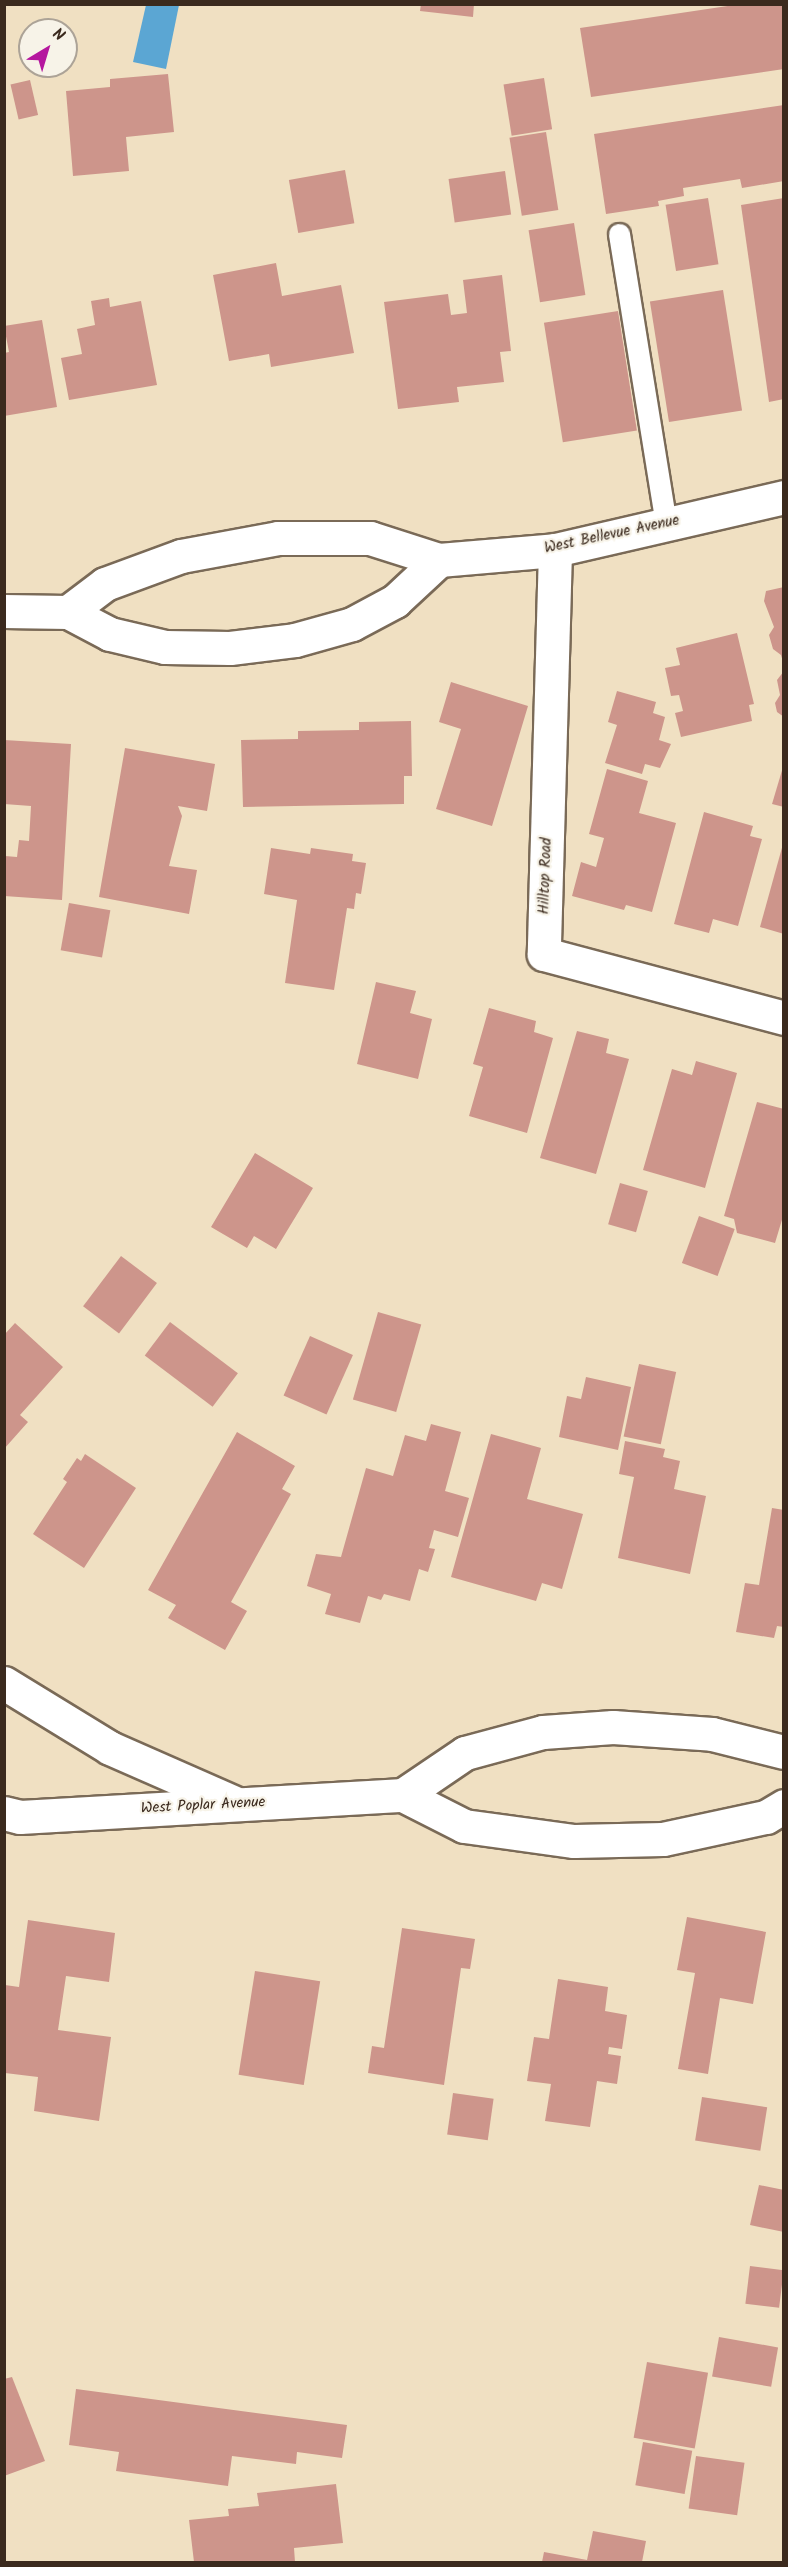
<!DOCTYPE html>
<html>
<head>
<meta charset="utf-8">
<style>
  body { margin:0 }
  #map { position:relative; width:788px; height:2567px; overflow:hidden; background:#f0e0c2; font-family:Kalam,sans-serif }
  div>[style] { position:absolute }
  [style*='--x'] { left:calc(var(--x)*1px); top:calc(var(--y)*1px); width:calc(var(--w)*1px); rotate:calc(var(--a)*1deg) }
  .water>* { inset:0; background:#5ba6d3 }
  .building>* { inset:0; background:#cd958b; transform-origin:0 0 }
  .roads { filter:drop-shadow(2px 0 #7a6a57) drop-shadow(-2px 0 #7a6a57) drop-shadow(0 2px #7a6a57) drop-shadow(0 -2px #7a6a57) }
  .lane>* { height:21px; margin:-10.5px; padding:0 10.5px; transform-origin:10.5px; border-radius:10.5px; background:#fff }
  .street>* { height:33px; margin:-16.5px; padding:0 16.5px; transform-origin:16.5px; border-radius:16.5px; background:#fff }
  span { translate:-50% -50%; white-space:nowrap; text-align:center; line-height:1.15; -webkit-text-stroke:4.5px #f7f3e8; paint-order:stroke }
  .street-label { font-size:15px; color:#3b2a1e }
  .frame { position:absolute; inset:0; border:6px solid #3b2a1e; pointer-events:none }
  .north { position:absolute; left:18px; top:18px; width:60px; height:60px; box-sizing:border-box; background:#f7f3e8; border:2px solid #aca397; border-radius:50%; rotate:38deg; font-size:16px; font-weight:700; line-height:24px; text-align:center; color:#3b2a1e }
  .north::after { content:''; display:block; margin:auto; width:21px; height:27px; background:#b5179e; clip-path:polygon(50% 0,100% 100%,50% 72%,0 100%) }
</style>
</head>
<body>
<div id="map">
  <div class="water">
    <div style="clip-path:polygon(146px 5px,179px 5px,166px 69px,133px 62px)"></div>
  </div>
  <div class="building">
    <div style="clip-path:polygon(421px 4px,474px 4px,473px 17px,420px 11px)"></div>
    <div style="clip-path:polygon(741px 4px,784px 4px,784px 69px,591px 97px,580px 28px)"></div>
    <div style="clip-path:polygon(168px 74px,174px 132px,126px 137px,129px 171px,73px 176px,66px 91px,110px 87px,110px 79px)"></div>
    <div style="left:544px;top:78px;width:52px;height:41px;rotate:81deg"></div>
    <div style="left:30px;top:80px;width:36px;height:20px;rotate:77deg"></div>
    <div style="clip-path:polygon(784px 105px,784px 181px,742px 188px,740px 179px,683px 188px,684px 196px,658px 201px,659px 206px,606px 214px,594px 134px)"></div>
    <div style="left:546px;top:132px;width:79px;height:37px;rotate:81deg"></div>
    <div style="left:345px;top:170px;width:54px;height:57px;rotate:80deg"></div>
    <div style="left:505px;top:171px;width:44px;height:57px;rotate:82deg"></div>
    <div style="left:708px;top:198px;width:67px;height:43px;rotate:81deg"></div>
    <div style="clip-path:polygon(784px 198px,784px 399px,769px 402px,741px 205px)"></div>
    <div style="left:574px;top:223px;width:73px;height:46px;rotate:81deg"></div>
    <div style="clip-path:polygon(276px 263px,282px 296px,341px 285px,354px 353px,271px 367px,269px 354px,229px 361px,213px 275px)"></div>
    <div style="clip-path:polygon(502px 275px,511px 351px,500px 352px,504px 382px,457px 387px,459px 402px,398px 409px,384px 302px,448px 294px,451px 315px,467px 313px,463px 280px)"></div>
    <div style="left:723px;top:290px;width:122px;height:74px;rotate:81deg"></div>
    <div style="clip-path:polygon(109px 298px,110px 307px,141px 301px,157px 385px,69px 400px,61px 358px,82px 354px,77px 329px,95px 325px,91px 301px)"></div>
    <div style="left:618px;top:311px;width:121px;height:75px;rotate:81deg"></div>
    <div style="clip-path:polygon(42px 320px,57px 407px,4px 416px,4px 353px,9px 352px,4px 326px)"></div>
    <div style="clip-path:polygon(784px 587px,784px 662px,783px 662px,781px 655px,773px 649px,769px 635px,774px 627px,764px 601px,766px 591px)"></div>
    <div style="clip-path:polygon(737px 633px,754px 704px,749px 705px,752px 721px,681px 737px,675px 713px,683px 711px,679px 695px,671px 696px,665px 668px,680px 665px,676px 648px)"></div>
    <div style="clip-path:polygon(784px 671px,784px 717px,777px 712px,775px 703px,780px 695px,777px 680px)"></div>
    <div style="clip-path:polygon(451px 682px,528px 706px,492px 826px,436px 809px,461px 729px,439px 722px)"></div>
    <div style="clip-path:polygon(617px 691px,656px 702px,653px 713px,665px 717px,659px 740px,671px 744px,660px 768px,645px 764px,642px 774px,605px 763px,617px 725px,608px 722px)"></div>
    <div style="clip-path:polygon(411px 721px,412px 776px,404px 776px,404px 804px,243px 807px,241px 740px,298px 739px,298px 731px,359px 730px,359px 722px)"></div>
    <div style="clip-path:polygon(4px 740px,71px 744px,62px 900px,4px 896px,5px 856px,17px 857px,19px 840px,29px 841px,31px 806px,4px 804px)"></div>
    <div style="clip-path:polygon(125px 748px,215px 764px,207px 811px,178px 806px,182px 816px,169px 866px,197px 870px,189px 914px,99px 897px)"></div>
    <div style="clip-path:polygon(783px 767px,784px 767px,784px 807px,772px 804px)"></div>
    <div style="clip-path:polygon(607px 769px,648px 781px,639px 813px,676px 823px,652px 912px,626px 905px,624px 910px,572px 896px,581px 862px,596px 867px,604px 838px,589px 834px)"></div>
    <div style="clip-path:polygon(704px 812px,753px 826px,750px 836px,762px 839px,738px 926px,713px 919px,709px 933px,674px 924px)"></div>
    <div style="clip-path:polygon(783px 844px,784px 844px,784px 934px,760px 927px)"></div>
    <div style="clip-path:polygon(271px 848px,310px 854px,311px 848px,353px 854px,352px 861px,366px 863px,361px 894px,356px 893px,354px 909px,347px 908px,334px 990px,285px 983px,297px 900px,264px 894px)"></div>
    <div style="left:69px;top:903px;width:42px;height:48px;rotate:10deg"></div>
    <div style="clip-path:polygon(376px 982px,416px 991px,410px 1013px,432px 1019px,418px 1079px,357px 1064px)"></div>
    <div style="clip-path:polygon(489px 1008px,536px 1021px,534px 1032px,553px 1038px,527px 1133px,469px 1116px,483px 1067px,473px 1064px)"></div>
    <div style="clip-path:polygon(577px 1031px,609px 1039px,606px 1053px,629px 1059px,596px 1174px,540px 1158px)"></div>
    <div style="clip-path:polygon(696px 1061px,737px 1073px,705px 1188px,643px 1170px,672px 1069px,692px 1075px)"></div>
    <div style="clip-path:polygon(757px 1102px,784px 1109px,784px 1213px,775px 1243px,737px 1233px,734px 1219px,724px 1216px)"></div>
    <div style="clip-path:polygon(255px 1153px,313px 1188px,276px 1249px,254px 1236px,247px 1248px,211px 1227px)"></div>
    <div style="left:620px;top:1183px;width:29px;height:43px;rotate:16deg"></div>
    <div style="left:699px;top:1216px;width:38px;height:50px;rotate:20deg"></div>
    <div style="left:121px;top:1256px;width:45px;height:63px;rotate:37deg"></div>
    <div style="left:378px;top:1312px;width:45px;height:91px;rotate:16deg"></div>
    <div style="left:170px;top:1322px;width:85px;height:42px;rotate:37deg"></div>
    <div style="clip-path:polygon(15px 1323px,63px 1367px,20px 1415px,28px 1422px,4px 1449px,4px 1335px)"></div>
    <div style="left:310px;top:1336px;width:47px;height:65px;rotate:24deg"></div>
    <div style="left:639px;top:1364px;width:38px;height:74px;rotate:12deg"></div>
    <div style="clip-path:polygon(586px 1377px,631px 1387px,618px 1450px,559px 1437px,567px 1396px,581px 1399px)"></div>
    <div style="clip-path:polygon(431px 1424px,461px 1432px,445px 1491px,469px 1498px,458px 1537px,434px 1530px,429px 1548px,435px 1549px,428px 1572px,419px 1569px,410px 1601px,384px 1594px,381px 1600px,368px 1596px,360px 1623px,325px 1614px,331px 1594px,307px 1586px,316px 1554px,341px 1557px,366px 1468px,393px 1476px,405px 1435px,426px 1441px)"></div>
    <div style="clip-path:polygon(237px 1432px,295px 1466px,282px 1489px,291px 1494px,231px 1602px,247px 1611px,225px 1650px,168px 1618px,176px 1605px,148px 1590px)"></div>
    <div style="clip-path:polygon(491px 1434px,541px 1448px,527px 1499px,583px 1514px,562px 1589px,542px 1583px,536px 1601px,451px 1577px)"></div>
    <div style="clip-path:polygon(625px 1441px,665px 1449px,663px 1457px,680px 1461px,674px 1489px,706px 1496px,690px 1574px,618px 1558px,634px 1477px,619px 1474px)"></div>
    <div style="clip-path:polygon(85px 1454px,136px 1488px,84px 1568px,33px 1534px,67px 1482px,63px 1479px,77px 1458px,81px 1461px)"></div>
    <div style="clip-path:polygon(772px 1508px,784px 1510px,784px 1627px,777px 1626px,774px 1638px,736px 1632px,745px 1583px,759px 1585px)"></div>
    <div style="clip-path:polygon(687px 1917px,766px 1932px,753px 2004px,720px 1998px,708px 2074px,678px 2069px,695px 1973px,677px 1970px)"></div>
    <div style="clip-path:polygon(28px 1920px,115px 1933px,109px 1982px,66px 1976px,58px 2030px,111px 2037px,99px 2121px,34px 2111px,38px 2077px,5px 2073px,5px 1985px,19px 1987px)"></div>
    <div style="clip-path:polygon(402px 1928px,475px 1939px,470px 1969px,461px 1968px,444px 2085px,368px 2073px,372px 2046px,384px 2048px)"></div>
    <div style="left:255px;top:1971px;width:66px;height:105px;rotate:9deg"></div>
    <div style="clip-path:polygon(558px 1979px,608px 1987px,605px 2011px,627px 2015px,622px 2049px,609px 2047px,608px 2054px,621px 2056px,617px 2084px,597px 2081px,590px 2127px,545px 2121px,551px 2084px,527px 2081px,534px 2037px,549px 2039px)"></div>
    <div style="left:453px;top:2093px;width:41px;height:42px;rotate:8deg"></div>
    <div style="left:702px;top:2097px;width:66px;height:44px;rotate:9deg"></div>
    <div style="clip-path:polygon(759px 2185px,784px 2190px,784px 2232px,750px 2225px)"></div>
    <div style="left:750px;top:2266px;width:34px;height:38px;rotate:7deg"></div>
    <div style="left:719px;top:2337px;width:60px;height:40px;rotate:10deg"></div>
    <div style="left:647px;top:2362px;width:62px;height:77px;rotate:10deg"></div>
    <div style="clip-path:polygon(12px 2377px,45px 2461px,4px 2476px,4px 2379px)"></div>
    <div style="clip-path:polygon(76px 2389px,347px 2425px,342px 2458px,297px 2452px,296px 2464px,232px 2456px,228px 2486px,116px 2471px,119px 2452px,69px 2445px)"></div>
    <div style="left:643px;top:2442px;width:50px;height:44px;rotate:10deg"></div>
    <div style="left:696px;top:2456px;width:49px;height:53px;rotate:8deg"></div>
    <div style="clip-path:polygon(336px 2484px,343px 2543px,294px 2548px,295px 2562px,194px 2562px,189px 2520px,229px 2516px,228px 2509px,259px 2506px,257px 2493px)"></div>
    <div style="clip-path:polygon(593px 2531px,646px 2541px,642px 2562px,542px 2562px,544px 2552px,587px 2560px)"></div>
  </div>
  <div class="roads">
    <div class="lane">
      <div style="--x:619;--y:234;--w:294;--a:80.8"></div>
    </div>
    <div class="street">
      <div style="--x:555;--y:550;--w:404;--a:91.6"></div>
      <div style="--x:544;--y:954;--w:248;--a:14.9"></div>
      <div style="--x:4;--y:611;--w:64;--a:0.9"></div>
      <div style="--x:68;--y:612;--w:47;--a:27.6"></div>
      <div style="--x:110;--y:634;--w:57;--a:13.3"></div>
      <div style="--x:165;--y:647;--w:65;--a:0.9"></div>
      <div style="--x:230;--y:648;--w:65;--a:-7"></div>
      <div style="--x:295;--y:640;--w:59;--a:-15.7"></div>
      <div style="--x:352;--y:624;--w:49;--a:-28.1"></div>
      <div style="--x:395;--y:601;--w:60;--a:-43"></div>
      <div style="--x:68;--y:612;--w:46;--a:-37.1"></div>
      <div style="--x:105;--y:584;--w:81;--a:-20.2"></div>
      <div style="--x:181;--y:556;--w:99;--a:-10.5"></div>
      <div style="--x:278;--y:538;--w:92;--a:0"></div>
      <div style="--x:370;--y:538;--w:72;--a:17.7"></div>
      <div style="--x:439;--y:560;--w:116;--a:-4.9"></div>
      <div style="--x:555;--y:550;--w:235;--a:-13"></div>
      <div style="--x:4;--y:1683;--w:124;--a:31.5"></div>
      <div style="--x:110;--y:1748;--w:134;--a:23.7"></div>
      <div style="--x:403;--y:1795;--w:75;--a:-34.1"></div>
      <div style="--x:465;--y:1753;--w:81;--a:-15.1"></div>
      <div style="--x:543;--y:1732;--w:70;--a:-4.1"></div>
      <div style="--x:613;--y:1727;--w:99;--a:4"></div>
      <div style="--x:712;--y:1734;--w:74;--a:14"></div>
      <div style="--x:4;--y:1813;--w:16;--a:14"></div>
      <div style="--x:20;--y:1817;--w:384;--a:-3.3"></div>
      <div style="--x:403;--y:1795;--w:68;--a:26.9"></div>
      <div style="--x:464;--y:1826;--w:111;--a:7.8"></div>
      <div style="--x:574;--y:1841;--w:89;--a:-1.3"></div>
      <div style="--x:663;--y:1839;--w:105;--a:-12.1"></div>
      <div style="--x:766;--y:1817;--w:21;--a:-31"></div>
    </div>
  </div>
  <div class="street-label">
    <span style="left:612px;top:535px;rotate:-12deg">West Bellevue Avenue</span>
    <span style="left:546px;top:876px;rotate:-88deg">Hilltop Road</span>
    <span style="left:203px;top:1806px;rotate:-3deg">West Poplar Avenue</span>
  </div>
  <div class="frame"></div>
  <div class="north">N</div>
</div>
</body>
</html>
